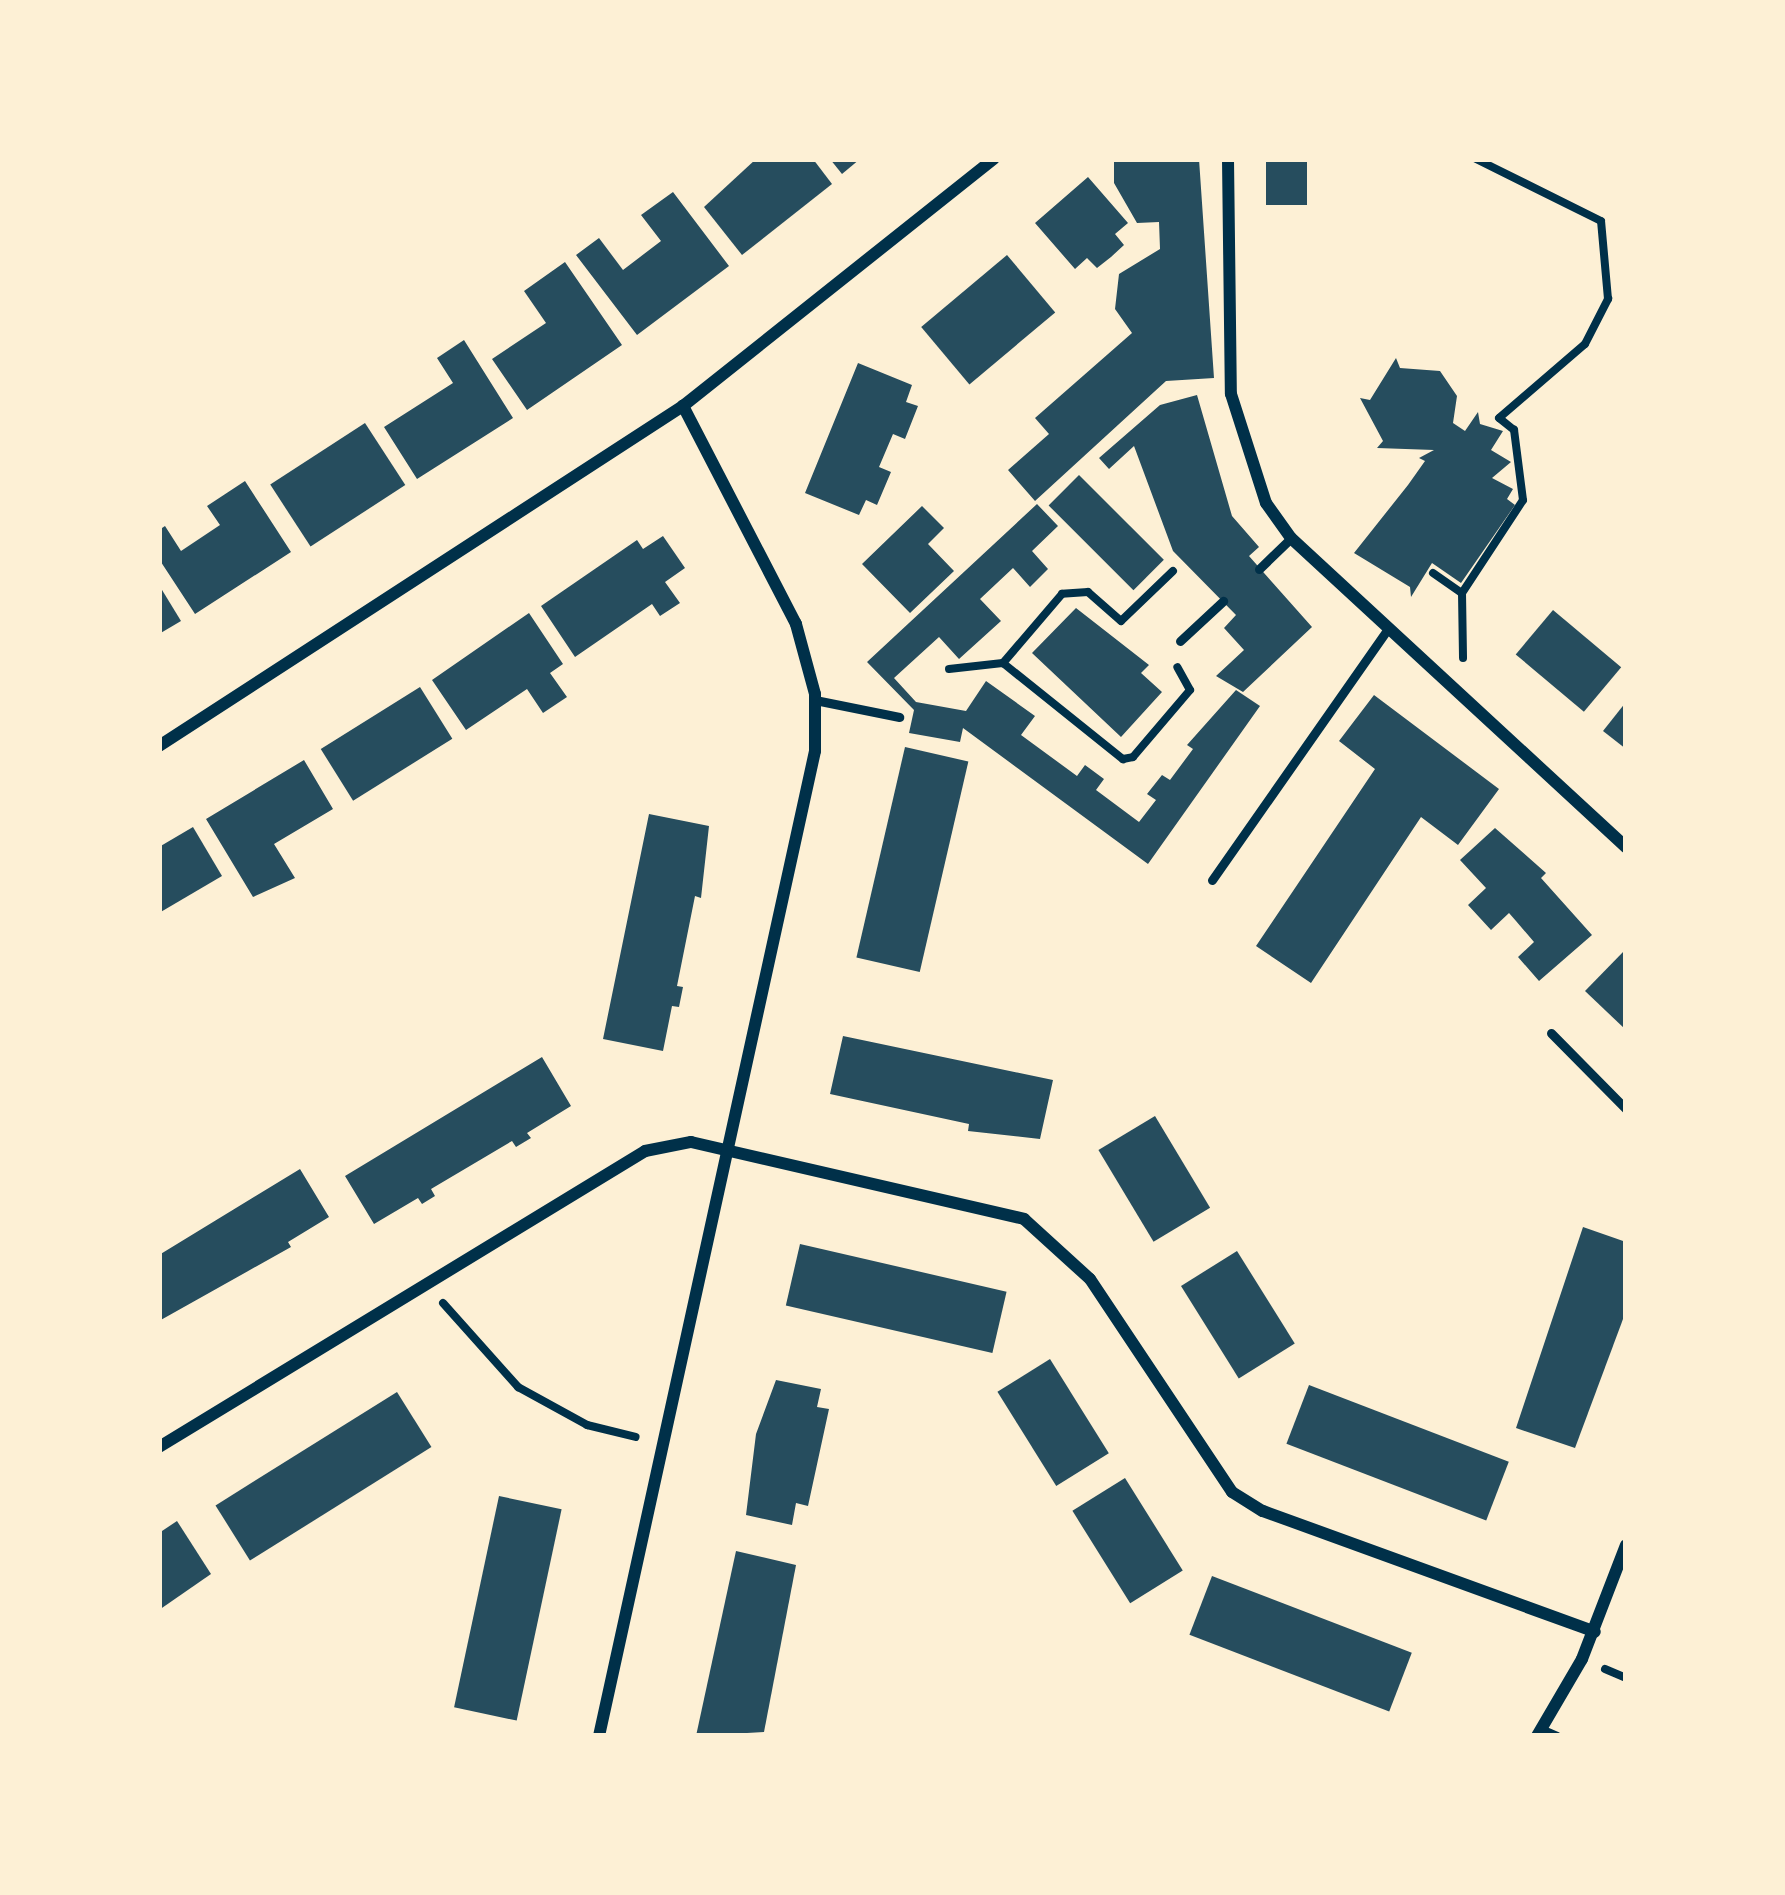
<!DOCTYPE html>
<html>
<head>
<meta charset="utf-8">
<style>
  body { margin:0 }
  #map { position:relative; width:1785px; height:1895px; overflow:hidden; background:#fdf0d5; font-family:Ubuntu,sans-serif }
  div>[style] { position:absolute }
  [style*='--x'] { left:calc(var(--x)*1px); top:calc(var(--y)*1px); width:calc(var(--w)*1px); rotate:calc(var(--a)*1deg) }
  .building>* { inset:0; background:#264d5e; transform-origin:0 0 }
  .path>* { height:8px; margin:-4px; padding:0 4px; transform-origin:4px; border-radius:4px; background:#003049 }
  .service>* { height:9px; margin:-4.5px; padding:0 4.5px; transform-origin:4.5px; border-radius:4.5px; background:#003049 }
  .minor>* { height:12px; margin:-6px; padding:0 6px; transform-origin:6px; border-radius:6px; background:#003049 }
  span { translate:-50% -50%; white-space:nowrap; text-align:center; line-height:1.15; -webkit-text-stroke:10px #fdf0d5; paint-order:stroke }
  .frame { position:absolute; inset:0; border:162px solid #fdf0d5; pointer-events:none }
</style>
</head>
<body>
<div id="map">
  <div class="building">
    <div style="clip-path:polygon(756px 159px,813px 159px,832px 184px,742px 255px,704px 207px)"></div>
    <div style="clip-path:polygon(830px 159px,860px 159px,842px 174px)"></div>
    <div style="clip-path:polygon(1114px 159px,1199px 159px,1214px 378px,1166px 381px,1035px 501px,1008px 470px,1049px 434px,1035px 418px,1132px 333px,1115px 309px,1119px 274px,1160px 249px,1159px 222px,1137px 223px,1114px 183px)"></div>
    <div style="left:1266px;top:159px;width:41px;height:46px"></div>
    <div style="clip-path:polygon(1088px 177px,1128px 223px,1115px 234px,1124px 245px,1111px 257px,1097px 268px,1087px 258px,1075px 269px,1035px 223px)"></div>
    <div style="clip-path:polygon(673px 192px,729px 266px,637px 335px,576px 255px,599px 238px,623px 270px,661px 241px,641px 215px)"></div>
    <div style="left:1007px;top:255px;width:75px;height:112px;rotate:50deg"></div>
    <div style="clip-path:polygon(565px 262px,622px 345px,527px 410px,492px 359px,546px 323px,524px 291px)"></div>
    <div style="clip-path:polygon(464px 340px,513px 418px,417px 479px,384px 427px,453px 383px,437px 358px)"></div>
    <div style="clip-path:polygon(1396px 358px,1400px 368px,1440px 371px,1457px 396px,1453px 423px,1465px 431px,1478px 412px,1480px 424px,1503px 431px,1491px 450px,1511px 462px,1492px 478px,1513px 489px,1507px 499px,1515px 505px,1461px 583px,1432px 563px,1411px 597px,1410px 587px,1354px 553px,1408px 485px,1425px 461px,1419px 458px,1434px 450px,1377px 448px,1383px 441px,1360px 398px,1370px 400px)"></div>
    <div style="clip-path:polygon(858px 363px,912px 385px,906px 402px,918px 406px,905px 439px,893px 434px,879px 467px,891px 472px,877px 505px,866px 500px,859px 515px,805px 493px)"></div>
    <div style="clip-path:polygon(1197px 395px,1232px 516px,1259px 547px,1249px 556px,1312px 627px,1243px 692px,1216px 676px,1244px 650px,1224px 628px,1236px 615px,1173px 551px,1134px 446px,1109px 469px,1099px 458px,1160px 405px)"></div>
    <div style="left:365px;top:423px;width:74px;height:113px;rotate:57deg"></div>
    <div style="left:1079px;top:475px;width:120px;height:43px;rotate:45deg"></div>
    <div style="clip-path:polygon(245px 481px,291px 552px,195px 614px,159px 559px,159px 530px,165px 526px,181px 551px,220px 525px,207px 506px)"></div>
    <div style="clip-path:polygon(1037px 504px,1058px 526px,1032px 551px,1048px 569px,1030px 587px,1013px 568px,980px 599px,1001px 621px,959px 659px,939px 637px,894px 678px,916px 702px,966px 711px,986px 681px,1035px 716px,1021px 735px,1077px 776px,1085px 765px,1104px 779px,1096px 790px,1139px 822px,1156px 800px,1147px 794px,1162px 775px,1170px 780px,1193px 749px,1187px 745px,1236px 690px,1260px 706px,1148px 864px,963px 728px,960px 742px,909px 733px,914px 710px,867px 662px)"></div>
    <div style="clip-path:polygon(922px 506px,944px 528px,928px 544px,954px 571px,910px 613px,862px 564px)"></div>
    <div style="clip-path:polygon(663px 536px,685px 568px,665px 582px,680px 603px,660px 616px,652px 604px,575px 657px,541px 606px,637px 540px,643px 549px)"></div>
    <div style="clip-path:polygon(159px 585px,181px 621px,159px 634px)"></div>
    <div style="clip-path:polygon(1076px 608px,1149px 665px,1141px 673px,1162px 692px,1121px 737px,1032px 653px)"></div>
    <div style="left:1553px;top:610px;width:89px;height:58px;rotate:40deg"></div>
    <div style="clip-path:polygon(529px 613px,563px 664px,550px 673px,567px 697px,543px 713px,527px 689px,466px 730px,432px 680px)"></div>
    <div style="left:420px;top:687px;width:61px;height:117px;rotate:58deg"></div>
    <div style="clip-path:polygon(1374px 695px,1499px 789px,1458px 845px,1421px 817px,1311px 983px,1256px 946px,1375px 769px,1339px 741px)"></div>
    <div style="clip-path:polygon(1626px 702px,1626px 749px,1603px 731px)"></div>
    <div style="left:905px;top:747px;width:65px;height:216px;rotate:13deg"></div>
    <div style="clip-path:polygon(304px 760px,333px 809px,274px 844px,295px 878px,253px 897px,206px 819px)"></div>
    <div style="clip-path:polygon(649px 814px,709px 826px,701px 898px,695px 896px,677px 986px,683px 987px,679px 1007px,672px 1006px,663px 1051px,603px 1039px)"></div>
    <div style="clip-path:polygon(193px 827px,222px 876px,159px 913px,159px 847px)"></div>
    <div style="clip-path:polygon(1495px 828px,1546px 873px,1541px 878px,1592px 935px,1539px 981px,1518px 957px,1534px 942px,1516px 921px,1509px 913px,1491px 930px,1468px 905px,1486px 888px,1460px 860px)"></div>
    <div style="clip-path:polygon(1624px 951px,1626px 953px,1626px 1030px,1585px 991px)"></div>
    <div style="clip-path:polygon(843px 1036px,1053px 1080px,1040px 1139px,968px 1131px,969px 1124px,830px 1094px)"></div>
    <div style="clip-path:polygon(542px 1057px,571px 1106px,527px 1133px,531px 1138px,516px 1147px,512px 1141px,431px 1189px,435px 1196px,422px 1204px,418px 1198px,374px 1224px,345px 1176px)"></div>
    <div style="left:1155px;top:1116px;width:107px;height:66px;rotate:59deg"></div>
    <div style="clip-path:polygon(300px 1169px,329px 1217px,288px 1242px,291px 1247px,159px 1321px,159px 1255px)"></div>
    <div style="clip-path:polygon(1583px 1227px,1626px 1242px,1626px 1311px,1575px 1448px,1516px 1428px)"></div>
    <div style="left:800px;top:1244px;width:212px;height:63px;rotate:13deg"></div>
    <div style="left:1237px;top:1251px;width:109px;height:66px;rotate:58deg"></div>
    <div style="left:1050px;top:1359px;width:111px;height:62px;rotate:58deg"></div>
    <div style="clip-path:polygon(776px 1380px,821px 1389px,817px 1407px,829px 1409px,808px 1506px,796px 1503px,792px 1525px,746px 1515px,756px 1434px)"></div>
    <div style="left:1309px;top:1385px;width:214px;height:63px;rotate:21deg"></div>
    <div style="left:397px;top:1392px;width:65px;height:214px;rotate:58deg"></div>
    <div style="left:1125px;top:1478px;width:109px;height:62px;rotate:58deg"></div>
    <div style="left:499px;top:1496px;width:64px;height:216px;rotate:12deg"></div>
    <div style="clip-path:polygon(177px 1521px,211px 1574px,159px 1610px,159px 1533px)"></div>
    <div style="clip-path:polygon(736px 1551px,796px 1565px,764px 1732px,696px 1736px)"></div>
    <div style="left:1212px;top:1576px;width:214px;height:63px;rotate:21deg"></div>
  </div>
  <div class="path">
    <div style="--x:1173;--y:571;--w:72;--a:136.1"></div>
    <div style="--x:1121;--y:621;--w:44;--a:-138.7"></div>
    <div style="--x:1088;--y:592;--w:26;--a:176"></div>
    <div style="--x:1062;--y:594;--w:91;--a:130.5"></div>
    <div style="--x:1003;--y:663;--w:154;--a:38.7"></div>
    <div style="--x:1123;--y:759;--w:10;--a:-11"></div>
    <div style="--x:1133;--y:757;--w:88;--a:-49.6"></div>
    <div style="--x:1190;--y:690;--w:26;--a:-119"></div>
    <div style="--x:1433;--y:573;--w:35;--a:35"></div>
    <div style="--x:1462;--y:593;--w:65;--a:89.1"></div>
    <div style="--x:1462;--y:593;--w:111;--a:-56.7"></div>
    <div style="--x:1523;--y:500;--w:71;--a:-97.3"></div>
    <div style="--x:1514;--y:430;--w:19;--a:-141"></div>
    <div style="--x:1499;--y:418;--w:113;--a:-40.7"></div>
    <div style="--x:1585;--y:344;--w:51;--a:-62.9"></div>
    <div style="--x:1608;--y:299;--w:78;--a:-95.1"></div>
    <div style="--x:1601;--y:221;--w:140;--a:-153.6"></div>
    <div style="--x:949;--y:669;--w:54;--a:-6.3"></div>
    <div style="--x:443;--y:1303;--w:113;--a:48.2"></div>
    <div style="--x:518;--y:1387;--w:79;--a:28.8"></div>
    <div style="--x:587;--y:1425;--w:50;--a:13.8"></div>
    <div style="--x:1605;--y:1669;--w:23;--a:23"></div>
  </div>
  <div class="service">
    <div style="--x:1259;--y:569;--w:45;--a:-44.1"></div>
    <div style="--x:1180;--y:641;--w:59;--a:-42.9"></div>
    <div style="--x:815;--y:700;--w:86;--a:11.4"></div>
    <div style="--x:1212;--y:880;--w:307;--a:-55"></div>
    <div style="--x:1551;--y:1033;--w:107;--a:45.4"></div>
    <div style="--x:1541;--y:1729;--w:17;--a:24"></div>
  </div>
  <div class="minor">
    <div style="--x:1228;--y:159;--w:235;--a:89.3"></div>
    <div style="--x:1231;--y:394;--w:114;--a:72.2"></div>
    <div style="--x:1266;--y:503;--w:43;--a:54.5"></div>
    <div style="--x:1291;--y:538;--w:456;--a:42.7"></div>
    <div style="--x:159;--y:746;--w:625;--a:-32.98"></div>
    <div style="--x:683;--y:406;--w:397;--a:-38.5"></div>
    <div style="--x:159;--y:1447;--w:569;--a:-31.34"></div>
    <div style="--x:645;--y:1151;--w:47;--a:-11.1"></div>
    <div style="--x:691;--y:1142;--w:342;--a:13"></div>
    <div style="--x:1024;--y:1219;--w:89;--a:42.3"></div>
    <div style="--x:1090;--y:1279;--w:256;--a:56.3"></div>
    <div style="--x:1232;--y:1492;--w:36;--a:32"></div>
    <div style="--x:1263;--y:1511;--w:353;--a:20"></div>
    <div style="--x:599;--y:1736;--w:1008;--a:-77.63"></div>
    <div style="--x:815;--y:751;--w:57;--a:-90"></div>
    <div style="--x:815;--y:694;--w:73;--a:-105.2"></div>
    <div style="--x:796;--y:624;--w:246;--a:-117.4"></div>
    <div style="--x:1537;--y:1736;--w:89;--a:-59.7"></div>
    <div style="--x:1582;--y:1659;--w:122;--a:-68.9"></div>
  </div>
  <div class="frame"></div>
</div>
</body>
</html>
